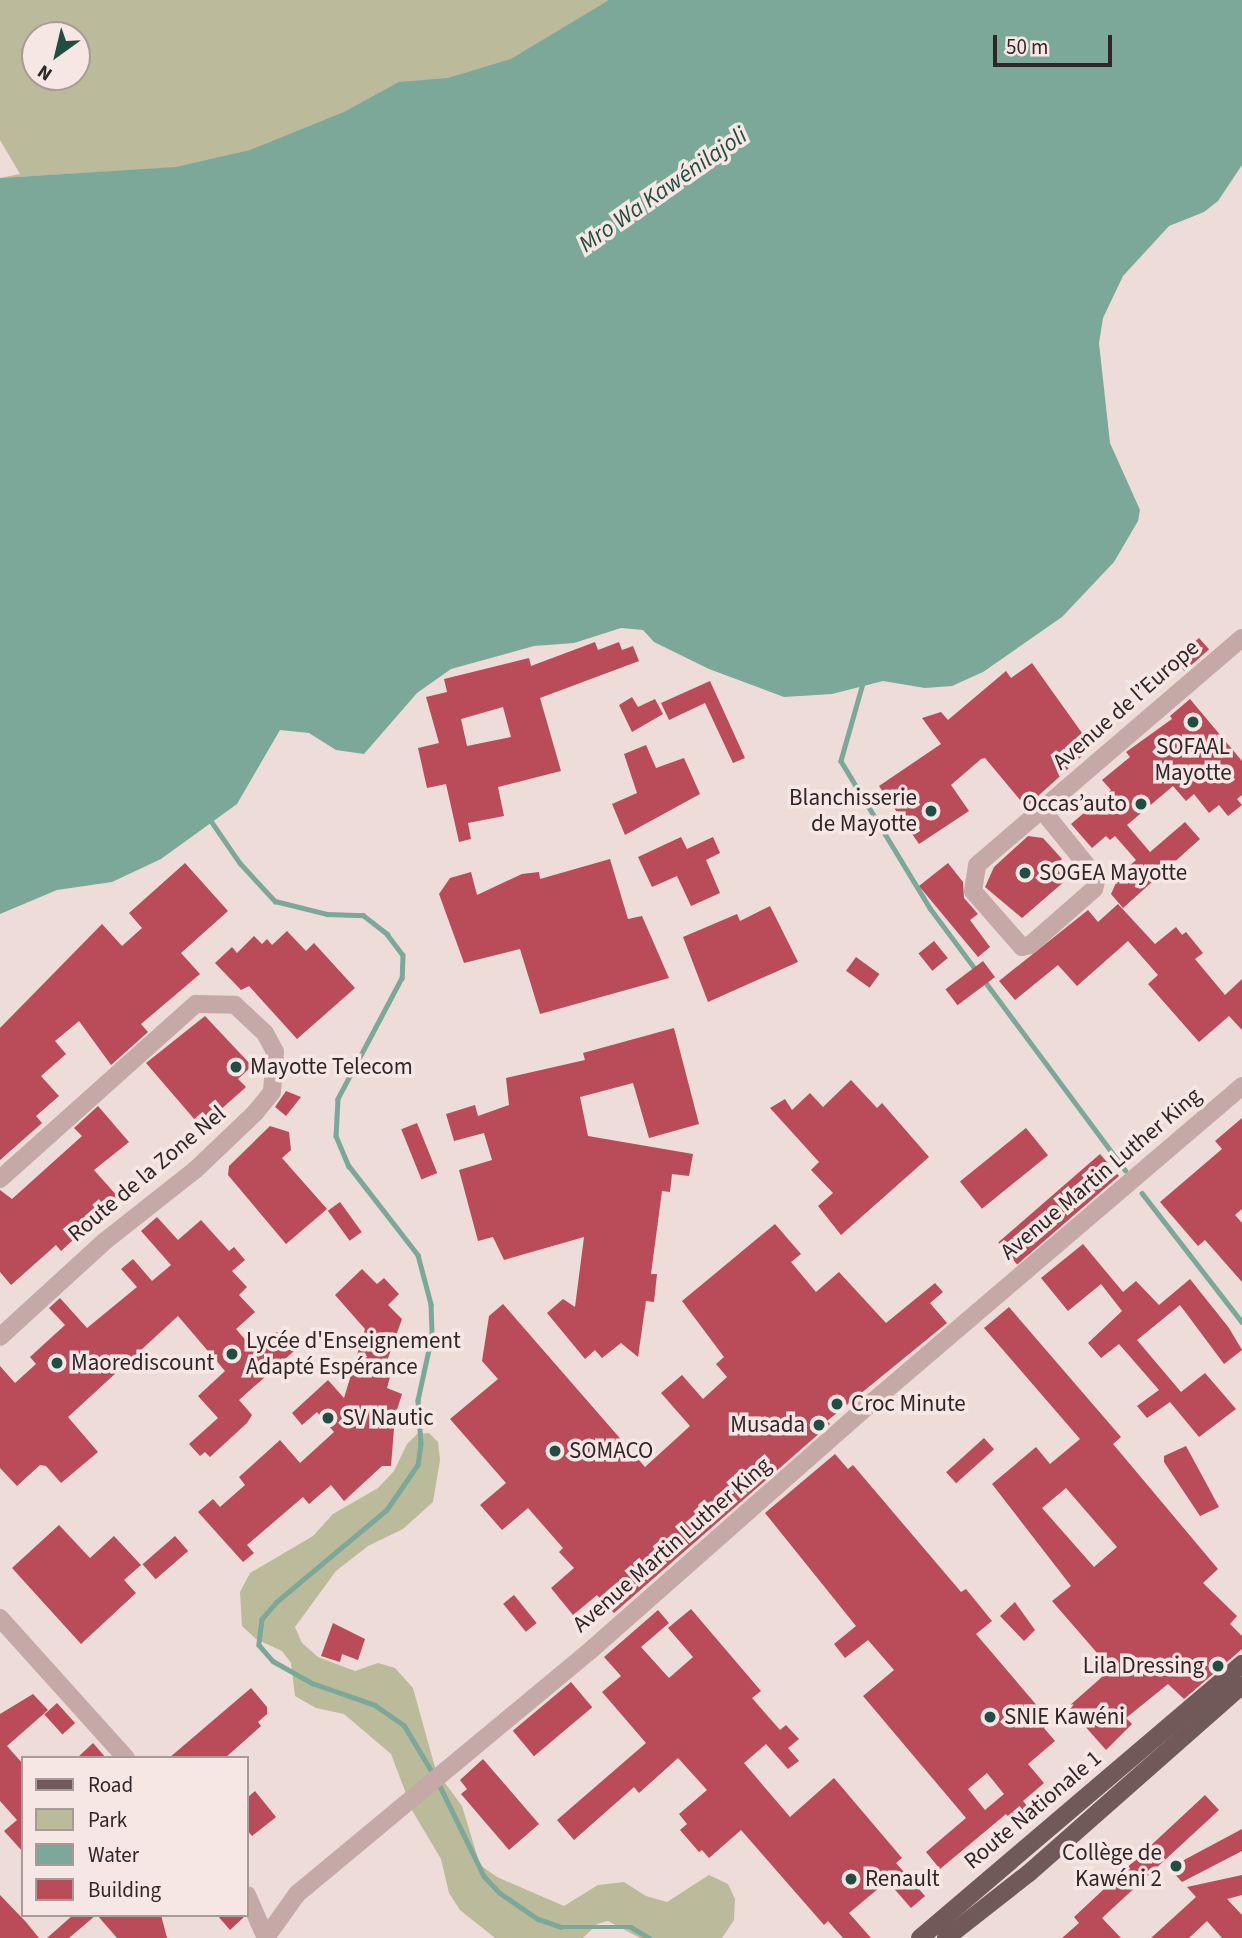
<!DOCTYPE html>
<html>
<head>
<meta charset="utf-8">
<style>
  body { margin:0 }
  #map { position:relative; width:1242px; height:1938px; overflow:hidden; background:#eedcd9; font-family:"Source Sans 3",sans-serif }
  div>[style] { position:absolute }
  [style*='--x'] { left:calc(var(--x)*1px); top:calc(var(--y)*1px); width:calc(var(--w)*1px); rotate:calc(var(--a)*1deg) }
  .green>* { inset:0; background:#bbba9a }
  .water>* { inset:0; background:#7ba899 }
  .stream>* { height:4.5px; margin:-2.25px; padding:0 2.25px; transform-origin:2.25px; border-radius:2.25px; background:#7ba899 }
  .building>* { inset:0; background:#b94c58; transform-origin:0 0 }
  .minor>* { height:18px; margin:-9px; padding:0 9px; transform-origin:9px; border-radius:9px; background:#c4a9a6 }
  .major>* { height:18px; margin:-9px; padding:0 9px; transform-origin:9px; border-radius:9px; background:#725959 }
  .dots>* { width:19px; height:19px; translate:-50% -50%; box-sizing:border-box; border:4px solid #f6e7e4; border-radius:50% }
  span { translate:-50% -50%; white-space:nowrap; text-align:center; line-height:1.15; -webkit-text-stroke:7px #f6e7e4; paint-order:stroke }
  .street-label { font-size:23px; color:#312627 }
  .poi-label { font-size:23px; color:#312627 }
  .right { translate:-100% -50%; text-align:right }
  .left { translate:0 -50%; text-align:left }
  .water-label { font-size:24px; color:#204e41; font-style:italic }
  .legend { position:absolute; left:21px; top:1756px; width:228px; height:161px; box-sizing:border-box; background:#f6e7e4; border:2px solid #a79a98; margin:0; padding:9px 12px; list-style:none; font-size:21px; color:#312627 }
  .legend li { display:flex; align-items:center; gap:14px; height:35px }
  .legend b { width:35px; border:2px solid #a79a98 }
  .north { position:absolute; left:21px; top:21px; width:70px; height:70px; box-sizing:border-box; background:#f6e7e4; border:2px solid #a79a98; border-radius:50%; rotate:214deg; font-size:19px; font-weight:700; line-height:28px; text-align:center; color:#312627 }
  .north::after { content:''; display:block; margin:auto; width:24px; height:32px; background:#204e41; clip-path:polygon(50% 0,100% 100%,50% 72%,0 100%) }
  .scale { position:absolute; left:993px; top:35px; width:119px; height:32px; box-sizing:border-box; border:4px solid #312627; border-top:0; padding-left:9px; font-size:21px; line-height:24px; white-space:nowrap; color:#312627; -webkit-text-stroke:5px #f6e7e4; paint-order:stroke }
</style>
</head>
<body>
<div id="map">
  <div class="green">
    <div style="clip-path:polygon(evenodd,0 0,868px 0,704px 136px,0 178px,20px 174px,0 140px,0 0,35px 35px,77px 35px,77px 77px,35px 77px,35px 35px)"></div>
    <div style="clip-path:polygon(429px 1433px,438px 1442px,440px 1460px,433px 1502px,403px 1529px,368px 1546px,336px 1571px,295px 1627px,302px 1643px,318px 1657px,355px 1671px,378px 1663px,395px 1668px,413px 1688px,436px 1771px,462px 1806px,480px 1865px,497px 1877px,564px 1906px,598px 1885px,624px 1882px,646px 1896px,667px 1902px,709px 1875px,728px 1884px,735px 1899px,734px 1920px,722px 1938px,640px 1938px,608px 1921px,597px 1924px,583px 1938px,495px 1938px,460px 1910px,449px 1893px,441px 1859px,413px 1812px,391px 1754px,344px 1714px,316px 1708px,295px 1696px,291px 1663px,282px 1651px,256px 1639px,242px 1626px,240px 1592px,250px 1573px,313px 1536px,333px 1514px,378px 1488px,394px 1471px,407px 1444px,417px 1434px)"></div>
  </div>
  <div class="water">
    <div style="clip-path:polygon(609px 0,1242px 0,1242px 165px,1218px 201px,1204px 212px,1169px 226px,1123px 276px,1103px 318px,1099px 343px,1110px 443px,1140px 510px,1138px 521px,1114px 562px,1062px 617px,983px 672px,952px 686px,925px 688px,883px 681px,832px 694px,784px 697px,709px 669px,654px 642px,643px 630px,621px 628px,574px 643px,534px 646px,451px 669px,417px 693px,364px 754px,336px 750px,309px 733px,280px 730px,237px 804px,161px 859px,112px 882px,57px 890px,0 914px,0 178px,176px 167px,250px 150px,344px 112px,399px 82px,448px 78px,511px 59px)"></div>
  </div>
  <div class="stream">
    <div style="--x:864;--y:680;--w:84;--a:105.9"></div>
    <div style="--x:841;--y:761;--w:172;--a:58.8"></div>
    <div style="--x:930;--y:908;--w:77;--a:53.4"></div>
    <div style="--x:209;--y:818;--w:55;--a:55.4"></div>
    <div style="--x:240;--y:863;--w:52;--a:47.4"></div>
    <div style="--x:275;--y:901;--w:54;--a:14"></div>
    <div style="--x:327;--y:914;--w:36;--a:2"></div>
    <div style="--x:363;--y:915;--w:31;--a:38"></div>
    <div style="--x:387;--y:934;--w:26;--a:53"></div>
    <div style="--x:403;--y:955;--w:23;--a:92"></div>
    <div style="--x:402;--y:978;--w:137;--a:117.9"></div>
    <div style="--x:338;--y:1099;--w:37;--a:93"></div>
    <div style="--x:336;--y:1136;--w:33;--a:67"></div>
    <div style="--x:349;--y:1166;--w:113;--a:52.2"></div>
    <div style="--x:418;--y:1255;--w:51;--a:75.1"></div>
    <div style="--x:431;--y:1304;--w:32;--a:88"></div>
    <div style="--x:432;--y:1336;--w:66;--a:102.3"></div>
    <div style="--x:418;--y:1400;--w:44;--a:86.1"></div>
    <div style="--x:421;--y:1444;--w:21;--a:98"></div>
    <div style="--x:418;--y:1465;--w:55;--a:124.6"></div>
    <div style="--x:387;--y:1510;--w:143;--a:140.1"></div>
    <div style="--x:277;--y:1602;--w:23;--a:131"></div>
    <div style="--x:262;--y:1619;--w:26;--a:97"></div>
    <div style="--x:259;--y:1645;--w:21;--a:49"></div>
    <div style="--x:273;--y:1661;--w:45;--a:29.4"></div>
    <div style="--x:312;--y:1683;--w:67;--a:19.2"></div>
    <div style="--x:375;--y:1705;--w:35;--a:35"></div>
    <div style="--x:404;--y:1725;--w:58;--a:59"></div>
    <div style="--x:984;--y:980;--w:237;--a:53.4"></div>
    <div style="--x:1142;--y:1193;--w:163;--a:52.2"></div>
    <div style="--x:438;--y:1782;--w:105;--a:63.9"></div>
    <div style="--x:484;--y:1876;--w:23;--a:47"></div>
    <div style="--x:500;--y:1893;--w:46;--a:34.4"></div>
    <div style="--x:538;--y:1919;--w:24;--a:19"></div>
    <div style="--x:561;--y:1927;--w:70;--a:0"></div>
    <div style="--x:631;--y:1927;--w:21;--a:31"></div>
  </div>
  <div class="building">
    <div style="left:1199px;top:638px;width:15px;height:33px;rotate:48deg"></div>
    <div style="clip-path:polygon(evenodd,595px 642px,598px 650px,619px 642px,622px 650px,633px 646px,639px 661px,540px 698px,561px 771px,498px 787px,504px 816px,468px 823px,471px 839px,459px 842px,446px 784px,427px 788px,418px 748px,439px 743px,426px 697px,447px 692px,444px 679px,529px 658px,531px 666px,595px 642px,503px 707px,511px 737px,467px 746px,461px 719px,503px 707px)"></div>
    <div style="clip-path:polygon(1032px 663px,1092px 747px,1026px 807px,985px 758px,981px 759px,951px 785px,969px 811px,919px 844px,879px 786px,941px 744px,922px 718px,941px 712px,948px 720px,1006px 671px,1011px 678px)"></div>
    <div style="clip-path:polygon(710px 681px,745px 758px,733px 763px,705px 703px,669px 720px,661px 703px)"></div>
    <div style="clip-path:polygon(632px 697px,638px 707px,655px 699px,663px 714px,632px 732px,619px 705px)"></div>
    <div style="clip-path:polygon(1190px 699px,1242px 761px,1242px 795px,1237px 799px,1242px 805px,1228px 816px,1219px 805px,1209px 813px,1194px 794px,1186px 801px,1173px 786px,1127px 825px,1150px 852px,1185px 822px,1200px 839px,1123px 908px,1111px 894px,1120px 874px,1136px 860px,1115px 836px,1110px 840px,1106px 836px,1092px 848px,1071px 824px,1111px 790px,1102px 780px,1130px 757px,1126px 752px,1172px 719px,1170px 716px)"></div>
    <div style="clip-path:polygon(646px 745px,656px 768px,684px 758px,700px 794px,625px 835px,612px 804px,637px 793px,624px 754px)"></div>
    <div style="clip-path:polygon(1028px 836px,1043px 838px,1062px 859px,1054px 866px,1066px 880px,1022px 918px,985px 887px,994px 867px)"></div>
    <div style="clip-path:polygon(681px 837px,687px 849px,713px 837px,720px 853px,706px 860px,720px 893px,691px 906px,677px 876px,652px 887px,638px 857px)"></div>
    <div style="clip-path:polygon(610px 859px,628px 919px,642px 916px,669px 978px,540px 1014px,520px 949px,464px 963px,439px 894px,450px 878px,471px 872px,477px 895px,522px 874px,539px 872px,540px 879px)"></div>
    <div style="clip-path:polygon(185px 863px,228px 911px,181px 953px,200px 974px,141px 1024px,148px 1032px,111px 1065px,79px 1021px,55px 1041px,66px 1054px,41px 1076px,59px 1096px,36px 1116px,42px 1123px,0 1160px,0 1028px,102px 924px,122px 946px,142px 928px,129px 913px)"></div>
    <div style="clip-path:polygon(948px 863px,963px 882px,964px 898px,978px 914px,970px 920px,990px 947px,978px 957px,919px 886px)"></div>
    <div style="clip-path:polygon(1118px 904px,1155px 944px,1176px 927px,1182px 935px,1186px 932px,1203px 953px,1195px 959px,1225px 995px,1242px 979px,1242px 1030px,1229px 1016px,1199px 1042px,1148px 984px,1158px 975px,1128px 941px,1077px 986px,1058px 965px,1015px 1000px,999px 981px,1088px 910px,1098px 922px)"></div>
    <div style="clip-path:polygon(770px 906px,798px 962px,708px 1002px,683px 937px,737px 914px,740px 921px)"></div>
    <div style="clip-path:polygon(287px 931px,306px 951px,314px 943px,355px 988px,297px 1039px,249px 986px,241px 990px,215px 963px,232px 947px,237px 953px,254px 936px,262px 944px,267px 939px,272px 945px)"></div>
    <div style="left:934px;top:941px;width:22px;height:20px;rotate:51deg"></div>
    <div style="left:856px;top:957px;width:29px;height:17px;rotate:36deg"></div>
    <div style="left:983px;top:961px;width:20px;height:47px;rotate:53deg"></div>
    <div style="clip-path:polygon(205px 1016px,252px 1066px,238px 1079px,246px 1087px,201px 1127px,146px 1063px)"></div>
    <div style="clip-path:polygon(674px 1028px,699px 1124px,649px 1138px,633px 1083px,580px 1097px,588px 1136px,693px 1154px,689px 1176px,672px 1174px,670px 1192px,662px 1191px,651px 1274px,657px 1274px,654px 1302px,646px 1301px,638px 1357px,621px 1343px,602px 1358px,595px 1350px,585px 1359px,547px 1313px,563px 1299px,575px 1307px,584px 1237px,504px 1260px,493px 1237px,478px 1241px,459px 1170px,492px 1160px,484px 1133px,454px 1141px,446px 1114px,475px 1105px,478px 1116px,509px 1105px,506px 1078px,585px 1060px,583px 1053px)"></div>
    <div style="clip-path:polygon(851px 1080px,877px 1108px,882px 1103px,929px 1157px,841px 1235px,818px 1206px,833px 1193px,811px 1170px,819px 1162px,770px 1108px,785px 1099px,792px 1110px,810px 1093px,823px 1107px)"></div>
    <div style="clip-path:polygon(286px 1091px,301px 1097px,286px 1116px,275px 1107px)"></div>
    <div style="clip-path:polygon(98px 1106px,129px 1142px,94px 1170px,119px 1198px,61px 1251px,56px 1245px,11px 1285px,0 1272px,0 1190px,12px 1199px,82px 1136px,74px 1128px)"></div>
    <div style="clip-path:polygon(1242px 1118px,1242px 1209px,1235px 1215px,1242px 1223px,1242px 1282px,1205px 1240px,1198px 1246px,1160px 1202px,1222px 1149px,1215px 1141px)"></div>
    <div style="left:417px;top:1123px;width:54px;height:17px;rotate:68deg"></div>
    <div style="clip-path:polygon(270px 1126px,289px 1132px,291px 1150px,282px 1158px,327px 1209px,286px 1244px,228px 1175px,229px 1166px)"></div>
    <div style="left:1026px;top:1128px;width:35px;height:85px;rotate:51deg"></div>
    <div style="left:1100px;top:1154px;width:29px;height:135px;rotate:49deg"></div>
    <div style="left:340px;top:1202px;width:37px;height:15px;rotate:54deg"></div>
    <div style="clip-path:polygon(157px 1217px,178px 1240px,201px 1220px,229px 1251px,234px 1247px,245px 1260px,232px 1271px,247px 1287px,239px 1295px,255px 1312px,236px 1329px,255px 1351px,277px 1332px,294px 1351px,239px 1400px,252px 1415px,247px 1423px,210px 1457px,205px 1452px,200px 1456px,189px 1444px,218px 1418px,198px 1396px,225px 1371px,178px 1316px,68px 1417px,98px 1452px,61px 1483px,46px 1466px,40px 1465px,17px 1486px,0 1468px,0 1366px,15px 1383px,36px 1364px,30px 1357px,65px 1325px,49px 1308px,60px 1298px,87px 1328px,137px 1287px,121px 1269px,133px 1259px,152px 1281px,171px 1265px,141px 1231px)"></div>
    <div style="clip-path:polygon(775px 1224px,801px 1254px,791px 1262px,816px 1292px,839px 1272px,886px 1323px,935px 1283px,943px 1292px,930px 1303px,947px 1323px,827px 1421px,830px 1424px,614px 1613px,597px 1595px,573px 1615px,551px 1588px,574px 1568px,559px 1552px,563px 1548px,528px 1508px,502px 1530px,480px 1505px,506px 1483px,450px 1419px,498px 1379px,482px 1361px,489px 1316px,503px 1304px,645px 1467px,690px 1426px,661px 1393px,682px 1375px,703px 1399px,727px 1377px,716px 1364px,724px 1357px,682px 1301px)"></div>
    <div style="clip-path:polygon(1083px 1244px,1123px 1292px,1136px 1281px,1159px 1305px,1190px 1279px,1229px 1328px,1242px 1350px,1224px 1364px,1180px 1305px,1137px 1340px,1181px 1392px,1205px 1373px,1236px 1409px,1199px 1437px,1170px 1402px,1147px 1418px,1137px 1406px,1159px 1390px,1119px 1344px,1101px 1358px,1088px 1343px,1122px 1311px,1101px 1284px,1068px 1311px,1041px 1278px)"></div>
    <div style="clip-path:polygon(362px 1269px,377px 1284px,384px 1278px,399px 1294px,388px 1305px,402px 1319px,382px 1375px,390px 1377px,387px 1388px,402px 1394px,395px 1416px,391px 1466px,382px 1466px,344px 1501px,331px 1485px,309px 1504px,303px 1497px,247px 1545px,254px 1553px,243px 1562px,198px 1512px,213px 1499px,220px 1507px,245px 1485px,239px 1477px,280px 1440px,300px 1463px,334px 1432px,317px 1412px,302px 1425px,292px 1413px,328px 1380px,344px 1398px,365px 1329px,335px 1295px)"></div>
    <div style="clip-path:polygon(evenodd,1009px 1307px,1121px 1437px,1113px 1444px,1218px 1569px,1203px 1583px,1237px 1616px,1230px 1624px,1242px 1636px,1242px 1649px,1184px 1699px,1168px 1684px,1126px 1718px,1132px 1724px,1106px 1750px,1068px 1707px,1111px 1669px,1052px 1601px,1071px 1586px,992px 1484px,1036px 1447px,1050px 1464px,1080px 1439px,984px 1328px,1009px 1307px,1066px 1488px,1117px 1547px,1094px 1567px,1042px 1508px,1066px 1488px)"></div>
    <div style="left:984px;top:1438px;width:15px;height:51px;rotate:48deg"></div>
    <div style="clip-path:polygon(1186px 1446px,1219px 1507px,1200px 1516px,1164px 1462px,1164px 1456px)"></div>
    <div style="clip-path:polygon(evenodd,835px 1454px,848px 1469px,853px 1465px,961px 1592px,966px 1589px,992px 1621px,976px 1634px,1051px 1722px,1044px 1728px,1055px 1741px,1028px 1764px,1044px 1783px,1023px 1801px,1032px 1812px,1016px 1826px,1006px 1814px,940px 1869px,926px 1852px,966px 1818px,863px 1696px,894px 1670px,868px 1640px,845px 1658px,834px 1644px,856px 1626px,765px 1513px,835px 1454px,987px 1773px,1004px 1794px,985px 1810px,968px 1789px,987px 1773px)"></div>
    <div style="clip-path:polygon(59px 1525px,90px 1558px,114px 1536px,141px 1565px,124px 1580px,136px 1593px,81px 1644px,12px 1568px)"></div>
    <div style="left:175px;top:1536px;width:20px;height:43px;rotate:49deg"></div>
    <div style="left:514px;top:1595px;width:36px;height:14px;rotate:51deg"></div>
    <div style="clip-path:polygon(1015px 1602px,1035px 1630px,1024px 1641px,1000px 1616px)"></div>
    <div style="clip-path:polygon(691px 1609px,761px 1691px,752px 1698px,780px 1730px,786px 1725px,799px 1739px,788px 1748px,799px 1761px,788px 1769px,766px 1744px,744px 1763px,790px 1817px,834px 1778px,902px 1858px,896px 1863px,925px 1896px,911px 1908px,890px 1884px,885px 1883px,849px 1913px,871px 1938px,843px 1938px,828px 1921px,824px 1925px,741px 1830px,709px 1858px,702px 1850px,699px 1852px,680px 1830px,687px 1824px,679px 1814px,707px 1790px,678px 1758px,639px 1793px,634px 1787px,574px 1840px,557px 1820px,646px 1743px,602px 1692px,621px 1676px,604px 1657px,658px 1610px,669px 1623px,641px 1647px,669px 1678px,693px 1657px,668px 1628px)"></div>
    <div style="clip-path:polygon(333px 1623px,365px 1639px,358px 1660px,342px 1654px,340px 1662px,321px 1656px)"></div>
    <div style="left:571px;top:1682px;width:33px;height:76px;rotate:50deg"></div>
    <div style="clip-path:polygon(251px 1688px,267px 1707px,267px 1714px,258px 1722px,261px 1726px,225px 1758px,169px 1758px)"></div>
    <div style="clip-path:polygon(33px 1694px,48px 1710px,7px 1746px,23px 1764px,23px 1852px,4px 1831px,17px 1820px,0 1801px,0 1714px)"></div>
    <div style="left:57px;top:1703px;width:27px;height:17px;rotate:48deg"></div>
    <div style="clip-path:polygon(93px 1743px,106px 1758px,77px 1758px)"></div>
    <div style="clip-path:polygon(483px 1759px,539px 1824px,509px 1850px,461px 1794px,467px 1789px,460px 1780px)"></div>
    <div style="clip-path:polygon(255px 1791px,276px 1817px,252px 1836px,247px 1830px,247px 1798px)"></div>
    <div style="clip-path:polygon(1205px 1795px,1219px 1810px,1102px 1918px,1121px 1938px,1062px 1938px,1079px 1923px,1074px 1917px)"></div>
    <div style="clip-path:polygon(1242px 1829px,1242px 1851px,1182px 1882px,1169px 1868px)"></div>
    <div style="clip-path:polygon(1242px 1875px,1242px 1895px,1227px 1899px,1242px 1915px,1242px 1938px,1222px 1938px,1207px 1921px,1189px 1938px,1151px 1938px,1196px 1897px,1187px 1887px)"></div>
    <div style="clip-path:polygon(0 1895px,26px 1922px,39px 1938px,0 1938px)"></div>
    <div style="clip-path:polygon(73px 1915px,96px 1915px,69px 1938px,47px 1938px)"></div>
    <div style="clip-path:polygon(97px 1915px,161px 1915px,167px 1938px,117px 1938px)"></div>
    <div style="clip-path:polygon(217px 1915px,244px 1915px,244px 1917px,230px 1930px)"></div>
  </div>
  <div class="minor">
    <div style="--x:1042;--y:810;--w:87;--a:51"></div>
    <div style="--x:1097;--y:878;--w:11;--a:105"></div>
    <div style="--x:1094;--y:889;--w:85;--a:138.8"></div>
    <div style="--x:1030;--y:945;--w:8;--a:166"></div>
    <div style="--x:1022;--y:947;--w:74;--a:-131.2"></div>
    <div style="--x:973;--y:891;--w:26;--a:-81"></div>
    <div style="--x:977;--y:865;--w:349;--a:-40.6"></div>
    <div style="--x:0;--y:1179;--w:263;--a:-41.8"></div>
    <div style="--x:196;--y:1004;--w:39;--a:1"></div>
    <div style="--x:235;--y:1005;--w:41;--a:43"></div>
    <div style="--x:265;--y:1033;--w:21;--a:62"></div>
    <div style="--x:275;--y:1052;--w:40;--a:94.3"></div>
    <div style="--x:272;--y:1092;--w:26;--a:129"></div>
    <div style="--x:256;--y:1112;--w:84;--a:136.4"></div>
    <div style="--x:195;--y:1170;--w:115;--a:141.7"></div>
    <div style="--x:105;--y:1241;--w:142;--a:137.6"></div>
    <div style="--x:0;--y:1618;--w:188;--a:48"></div>
    <div style="--x:247;--y:1895;--w:47;--a:66.2"></div>
    <div style="--x:267;--y:1936;--w:52;--a:-54.5"></div>
    <div style="--x:297;--y:1894;--w:383;--a:-39.7"></div>
    <div style="--x:592;--y:1649;--w:372;--a:-41.4"></div>
    <div style="--x:871;--y:1403;--w:488;--a:-40.5"></div>
  </div>
  <div class="major">
    <div style="--x:920;--y:1938;--w:423;--a:-40.4"></div>
    <div style="--x:946;--y:1938;--w:105;--a:-38.1"></div>
    <div style="--x:1029;--y:1873;--w:284;--a:-41.4"></div>
  </div>
  <div class="dots">
    <div style="left:1193px;top:722px;background:#204e41"></div>
    <div style="left:1141px;top:804px;background:#204e41"></div>
    <div style="left:931px;top:811px;background:#204e41"></div>
    <div style="left:1025px;top:873px;background:#204e41"></div>
    <div style="left:236px;top:1067px;background:#204e41"></div>
    <div style="left:232px;top:1354px;background:#204e41"></div>
    <div style="left:57px;top:1363px;background:#204e41"></div>
    <div style="left:837px;top:1404px;background:#204e41"></div>
    <div style="left:328px;top:1418px;background:#204e41"></div>
    <div style="left:819px;top:1425px;background:#204e41"></div>
    <div style="left:555px;top:1451px;background:#204e41"></div>
    <div style="left:1218px;top:1666px;background:#204e41"></div>
    <div style="left:990px;top:1717px;background:#204e41"></div>
    <div style="left:1176px;top:1866px;background:#204e41"></div>
    <div style="left:851px;top:1879px;background:#204e41"></div>
  </div>
  <div class="street-label">
    <span style="left:1126px;top:705px;rotate:-41deg">Avenue de l’Europe</span>
    <span style="left:147px;top:1174px;rotate:-40deg">Route de la Zone Nel</span>
    <span style="left:1101px;top:1174px;rotate:-40deg">Avenue Martin Luther King</span>
    <span style="left:672px;top:1545px;rotate:-41deg">Avenue Martin Luther King</span>
    <span style="left:1033px;top:1810px;rotate:-40deg">Route Nationale 1</span>
  </div>
  <div class="poi-label">
    <span style="left:1193px;top:760px">SOFAAL<br>Mayotte</span>
    <span class="right" style="left:917px;top:811px">Blanchisserie<br>de Mayotte</span>
    <span class="right" style="left:1127px;top:804px">Occas’auto</span>
    <span class="left" style="left:1039px;top:873px">SOGEA Mayotte</span>
    <span class="left" style="left:250px;top:1067px">Mayotte Telecom</span>
    <span class="left" style="left:246px;top:1354px">Lycée d'Enseignement<br>Adapté Espérance</span>
    <span class="left" style="left:71px;top:1363px">Maorediscount</span>
    <span class="left" style="left:851px;top:1404px">Croc Minute</span>
    <span class="left" style="left:342px;top:1418px">SV Nautic</span>
    <span class="right" style="left:805px;top:1425px">Musada</span>
    <span class="left" style="left:569px;top:1451px">SOMACO</span>
    <span class="right" style="left:1204px;top:1666px">Lila Dressing</span>
    <span class="left" style="left:1004px;top:1717px">SNIE Kawéni</span>
    <span class="right" style="left:1162px;top:1866px">Collège de<br>Kawéni 2</span>
    <span class="left" style="left:865px;top:1879px">Renault</span>
  </div>
  <div class="water-label">
    <span style="left:663px;top:190px;rotate:-35deg">Mro Wa Kawénilajoli</span>
  </div>
  <ul class="legend">
  <li><b style="height:9px;background:#725959"></b>Road</li>
  <li><b style="height:19px;background:#bbba9a"></b>Park</li>
  <li><b style="height:19px;background:#7ba899"></b>Water</li>
  <li><b style="height:19px;background:#b94c58"></b>Building</li>
  </ul>
  <div class="north">N</div>
  <div class="scale">50 m</div>
</div>
</body>
</html>
